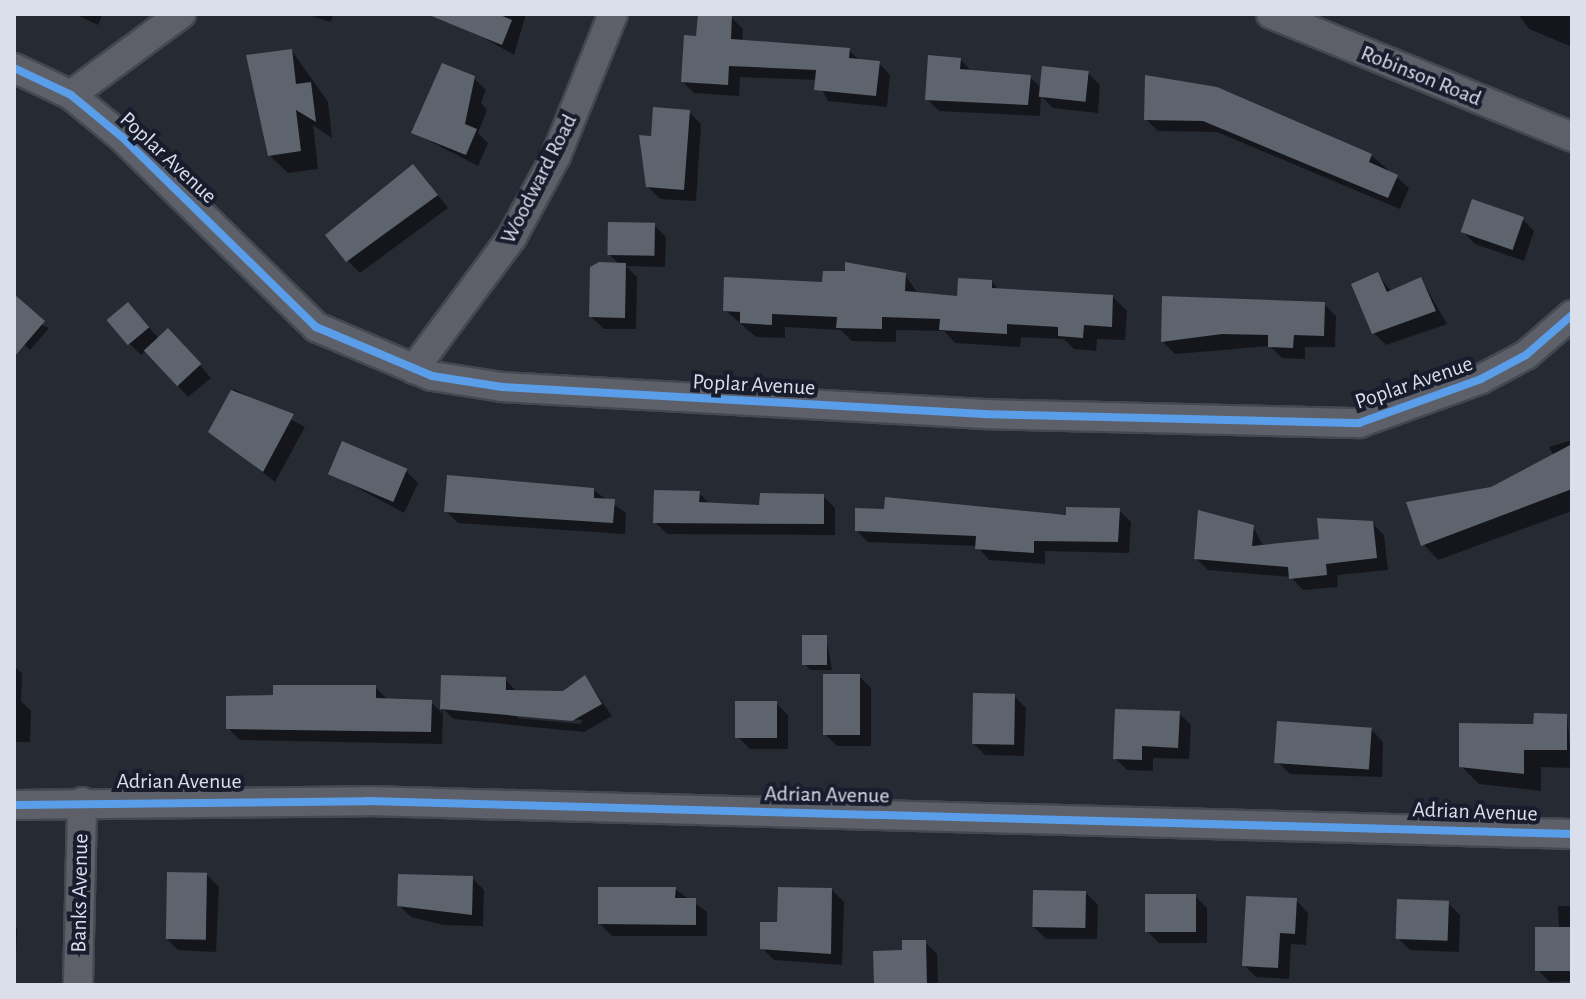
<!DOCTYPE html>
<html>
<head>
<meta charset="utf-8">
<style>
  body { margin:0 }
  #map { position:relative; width:1586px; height:999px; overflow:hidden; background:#262a33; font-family:"Alegreya Sans",sans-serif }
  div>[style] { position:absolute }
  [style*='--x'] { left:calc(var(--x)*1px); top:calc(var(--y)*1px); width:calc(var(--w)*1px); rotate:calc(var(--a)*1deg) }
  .shadow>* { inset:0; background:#0007 }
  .building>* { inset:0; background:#5d646d; transform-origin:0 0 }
  .roads { filter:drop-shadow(2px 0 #444850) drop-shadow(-2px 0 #444850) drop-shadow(0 2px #444850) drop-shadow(0 -2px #444850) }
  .minor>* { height:28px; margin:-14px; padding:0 14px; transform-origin:14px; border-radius:14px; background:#5d6069 }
  .cycleway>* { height:8px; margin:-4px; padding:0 4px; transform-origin:4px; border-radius:4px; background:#5a9eea }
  span { translate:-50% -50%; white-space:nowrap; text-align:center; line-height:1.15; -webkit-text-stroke:8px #181d2e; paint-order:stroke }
  .street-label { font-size:22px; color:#dbdfeb }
  .frame { position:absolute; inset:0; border:16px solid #dbdfeb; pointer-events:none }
</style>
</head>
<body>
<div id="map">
  <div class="shadow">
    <div style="clip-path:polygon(75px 14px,103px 14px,98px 25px)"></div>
    <div style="clip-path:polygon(305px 14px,333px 14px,331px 22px)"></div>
    <div style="clip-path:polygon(475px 14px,526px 14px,514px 55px,472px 31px)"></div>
    <div style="clip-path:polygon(1518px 14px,1572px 14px,1572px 47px,1529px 29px)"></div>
    <div style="clip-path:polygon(732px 18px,743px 29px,742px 42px,849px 50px,860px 61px,879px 63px,890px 75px,887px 107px,828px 101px,817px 80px,740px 77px,739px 96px,694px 93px,683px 82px,698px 38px)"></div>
    <div style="clip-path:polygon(292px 51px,328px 102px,332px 138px,313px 125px,318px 169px,288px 173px,269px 155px)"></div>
    <div style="clip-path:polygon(960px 59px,972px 72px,1030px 77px,1042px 89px,1088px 73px,1100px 85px,1098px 113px,1053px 108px,1041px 96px,1040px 116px,939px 111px,927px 99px)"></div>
    <div style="clip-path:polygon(474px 78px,486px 90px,481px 103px,487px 110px,478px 133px,488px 143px,478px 166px,414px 133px)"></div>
    <div style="clip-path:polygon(1147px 78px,1371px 155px,1409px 188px,1400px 209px,1217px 132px,1158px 131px,1146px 119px)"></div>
    <div style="clip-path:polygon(689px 112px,701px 124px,696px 201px,660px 199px,647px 186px)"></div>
    <div style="clip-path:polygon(425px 179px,448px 208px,360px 273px,348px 261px)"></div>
    <div style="clip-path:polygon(1522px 219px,1534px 231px,1524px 261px,1475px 244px,1463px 232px)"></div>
    <div style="clip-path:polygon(654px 225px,666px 237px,665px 267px,626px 266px,637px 277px,636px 329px,604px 329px,591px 317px,621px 266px,609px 254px)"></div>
    <div style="clip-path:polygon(847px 265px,905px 275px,919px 295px,958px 298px,992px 282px,1000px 291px,1113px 297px,1127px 311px,1125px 340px,1097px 339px,1096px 351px,1074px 349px,1064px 339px,1021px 337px,1020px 347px,955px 343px,944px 331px,896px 330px,896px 342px,852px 341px,841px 330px,785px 327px,785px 338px,756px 337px,725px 310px,824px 284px,847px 273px)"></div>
    <div style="clip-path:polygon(1377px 274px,1392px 292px,1421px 279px,1447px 324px,1386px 345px,1374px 333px)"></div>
    <div style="clip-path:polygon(1324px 304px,1336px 316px,1335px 347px,1305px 347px,1305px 359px,1282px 358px,1270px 346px,1175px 354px,1163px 342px)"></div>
    <div style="clip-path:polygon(14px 313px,49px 328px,30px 350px,14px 335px)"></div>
    <div style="clip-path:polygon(140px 317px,159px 339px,180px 342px,211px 378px,188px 397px,146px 351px,141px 355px,129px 343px)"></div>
    <div style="clip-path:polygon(234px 389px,305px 427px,275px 482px,211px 432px)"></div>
    <div style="clip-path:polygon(1572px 440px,1572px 511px,1438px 560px,1423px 544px,1492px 489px,1554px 456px,1549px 447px)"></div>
    <div style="clip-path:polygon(406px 471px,418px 483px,404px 513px,330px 473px)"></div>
    <div style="clip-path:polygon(593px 490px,626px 513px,625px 534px,458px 523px,446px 511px)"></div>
    <div style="clip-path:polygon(699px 493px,711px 505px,761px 507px,823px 496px,835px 508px,835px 535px,667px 534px,655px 522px)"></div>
    <div style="clip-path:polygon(1119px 510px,1131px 522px,1129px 553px,1045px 551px,1045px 564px,989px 560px,977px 546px,868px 542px,857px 531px)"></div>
    <div style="clip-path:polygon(1372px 523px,1384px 535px,1388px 570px,1337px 575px,1338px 587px,1303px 590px,1291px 577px,1208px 570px,1196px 558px,1253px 527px,1264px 547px,1321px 541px)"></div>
    <div style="clip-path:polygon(826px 637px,832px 670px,810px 670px,805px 664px)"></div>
    <div style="clip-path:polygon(14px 666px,22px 673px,21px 701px,31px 711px,30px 742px,14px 742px)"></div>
    <div style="clip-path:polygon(859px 676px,871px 688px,871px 746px,837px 746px,825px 734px)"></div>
    <div style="clip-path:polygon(evenodd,443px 677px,505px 679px,517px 692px,564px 693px,585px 677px,612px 716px,584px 732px,454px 719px,443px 709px,442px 744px,240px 740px,228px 728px,275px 697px,375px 687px,388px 700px,431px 702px,442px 713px,443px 677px,517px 714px,582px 720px,581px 724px,517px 718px,517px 714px)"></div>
    <div style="clip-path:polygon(1014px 696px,1026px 708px,1024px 756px,985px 755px,973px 743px)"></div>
    <div style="clip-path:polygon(776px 703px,788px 715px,788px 749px,750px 749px,738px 737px)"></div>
    <div style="clip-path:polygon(1179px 713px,1191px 725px,1189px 759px,1153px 758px,1153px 771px,1127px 770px,1115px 758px)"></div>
    <div style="clip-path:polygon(1567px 716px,1572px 768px,1541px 767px,1541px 791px,1479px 784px,1461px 766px)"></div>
    <div style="clip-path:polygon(1371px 729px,1383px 742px,1382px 777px,1290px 774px,1278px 762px)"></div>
    <div style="clip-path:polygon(207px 875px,219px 887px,216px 952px,178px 950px,166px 938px)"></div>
    <div style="clip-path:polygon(472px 878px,484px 890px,483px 926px,443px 925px,411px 917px,399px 905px)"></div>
    <div style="clip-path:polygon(675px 889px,707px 912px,707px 936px,612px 936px,600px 924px)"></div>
    <div style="clip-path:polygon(832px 890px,844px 902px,842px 965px,774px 960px,762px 948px,779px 924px)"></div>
    <div style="clip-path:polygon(1086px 893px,1098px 905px,1097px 939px,1046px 939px,1034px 927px)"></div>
    <div style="clip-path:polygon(1195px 896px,1207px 908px,1207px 943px,1159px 943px,1147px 931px)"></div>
    <div style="clip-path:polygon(1296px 900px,1308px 913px,1306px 945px,1291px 944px,1289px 979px,1256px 977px,1244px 965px)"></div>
    <div style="clip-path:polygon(1448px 903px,1460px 915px,1459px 952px,1410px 950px,1398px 938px)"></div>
    <div style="clip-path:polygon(1558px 906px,1572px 906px,1572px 981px,1550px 982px,1538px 970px,1559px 929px)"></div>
    <div style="clip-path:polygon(14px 925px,17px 929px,15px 985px,14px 985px)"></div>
    <div style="clip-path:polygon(925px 942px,937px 954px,938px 985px,876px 985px)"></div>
  </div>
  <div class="building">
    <div style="clip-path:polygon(498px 14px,512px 20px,502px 45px,429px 15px)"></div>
    <div style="clip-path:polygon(698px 14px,732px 16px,731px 39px,850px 48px,849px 58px,880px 61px,876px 96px,814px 90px,816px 70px,729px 66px,728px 85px,681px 82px,684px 35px,696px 36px)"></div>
    <div style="clip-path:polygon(292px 49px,296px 84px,311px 82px,316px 122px,296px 110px,301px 151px,268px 156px,246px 55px)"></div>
    <div style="clip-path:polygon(928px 55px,961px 58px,960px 69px,1031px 75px,1028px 105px,925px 100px)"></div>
    <div style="clip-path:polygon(442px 63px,475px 76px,465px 124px,477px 129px,466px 155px,411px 133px)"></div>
    <div style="left:1042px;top:66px;width:47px;height:31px;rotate:6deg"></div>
    <div style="clip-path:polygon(1145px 75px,1217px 87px,1372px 154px,1369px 162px,1398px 175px,1388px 198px,1203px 121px,1144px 120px)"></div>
    <div style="clip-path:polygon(653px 107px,690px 110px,684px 190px,646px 187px,639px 135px,651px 136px)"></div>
    <div style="clip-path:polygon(413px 164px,438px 195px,346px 262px,325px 235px)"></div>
    <div style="left:1472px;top:199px;width:55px;height:35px;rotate:19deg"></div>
    <div style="left:608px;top:222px;width:47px;height:33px;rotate:1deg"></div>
    <div style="clip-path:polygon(599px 262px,626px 263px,625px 318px,589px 317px,590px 267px)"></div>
    <div style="clip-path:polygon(845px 262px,906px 273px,905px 291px,957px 296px,958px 278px,992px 280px,992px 288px,1113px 295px,1112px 327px,1084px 325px,1083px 338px,1058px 336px,1058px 327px,1007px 324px,1007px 334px,939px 330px,940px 319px,882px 317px,882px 329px,836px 328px,837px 317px,772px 314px,772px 325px,740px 323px,740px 312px,723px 311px,724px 277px,822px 282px,823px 271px,845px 271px)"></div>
    <div style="clip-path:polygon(1378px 272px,1387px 292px,1421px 277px,1436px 311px,1372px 334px,1351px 284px)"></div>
    <div style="clip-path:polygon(14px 294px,45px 321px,14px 357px)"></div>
    <div style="clip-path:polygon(1162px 296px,1325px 302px,1324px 336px,1294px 335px,1293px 348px,1268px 347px,1268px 335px,1222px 334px,1161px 342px)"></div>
    <div style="left:128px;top:302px;width:33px;height:28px;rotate:50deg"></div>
    <div style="left:168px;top:328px;width:49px;height:33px;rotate:47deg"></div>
    <div style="clip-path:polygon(231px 390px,294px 414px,263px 472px,208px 432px)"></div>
    <div style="left:342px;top:441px;width:71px;height:36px;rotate:23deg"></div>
    <div style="clip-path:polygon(1572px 444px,1572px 489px,1421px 546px,1406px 502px,1491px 487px)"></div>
    <div style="clip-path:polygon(447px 475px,594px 488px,594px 498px,615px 499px,613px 523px,444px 512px)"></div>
    <div style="clip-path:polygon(654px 490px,700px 491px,699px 502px,759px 505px,760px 493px,824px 494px,824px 524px,653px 523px)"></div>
    <div style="clip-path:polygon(885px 497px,1066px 515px,1066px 507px,1120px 508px,1118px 542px,1034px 541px,1034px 553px,975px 549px,976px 536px,855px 531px,855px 508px,884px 509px)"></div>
    <div style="clip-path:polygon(1198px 510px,1254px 525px,1252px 546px,1319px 539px,1317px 518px,1373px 521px,1377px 558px,1326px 564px,1327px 575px,1289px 579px,1288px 567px,1194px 559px)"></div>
    <div style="left:827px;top:635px;width:30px;height:25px;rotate:90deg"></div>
    <div style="left:823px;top:674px;width:37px;height:61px"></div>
    <div style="clip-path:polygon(441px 675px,506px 677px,506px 707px,506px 690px,563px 691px,585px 675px,602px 704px,572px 721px,440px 709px)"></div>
    <div style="clip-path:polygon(273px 685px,376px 685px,376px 698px,432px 700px,431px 732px,226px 729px,226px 696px,273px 695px)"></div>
    <div style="left:973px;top:693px;width:42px;height:51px;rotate:1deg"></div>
    <div style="left:735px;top:701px;width:42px;height:37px"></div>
    <div style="clip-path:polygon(1115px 709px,1180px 711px,1178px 748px,1142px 746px,1142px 760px,1113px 759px)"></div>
    <div style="clip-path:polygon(1534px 713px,1567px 714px,1567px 750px,1524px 750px,1524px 774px,1459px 767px,1459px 723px,1533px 724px)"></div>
    <div style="left:1277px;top:721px;width:95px;height:42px;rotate:4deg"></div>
    <div style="left:167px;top:872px;width:40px;height:67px;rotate:1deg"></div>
    <div style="clip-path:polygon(398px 874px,473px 876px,472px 915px,397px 906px)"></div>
    <div style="clip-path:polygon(598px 887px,676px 887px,675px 898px,696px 898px,696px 925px,598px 924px)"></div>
    <div style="clip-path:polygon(778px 887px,832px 888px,831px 954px,760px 949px,760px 922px,777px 922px)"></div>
    <div style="left:1033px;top:890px;width:53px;height:37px;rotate:1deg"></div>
    <div style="left:1145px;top:894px;width:51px;height:38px"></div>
    <div style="clip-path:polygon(1246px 896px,1297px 898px,1295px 934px,1280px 933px,1278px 968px,1242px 966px)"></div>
    <div style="left:1397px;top:899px;width:52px;height:40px;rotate:2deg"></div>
    <div style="left:1535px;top:927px;width:37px;height:44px"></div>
    <div style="clip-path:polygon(902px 940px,926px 940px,927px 985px,874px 985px,873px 951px,902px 950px)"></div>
  </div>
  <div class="roads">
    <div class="minor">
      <div style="--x:1271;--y:14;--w:325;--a:22.2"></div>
      <div style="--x:14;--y:68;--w:63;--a:25.3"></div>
      <div style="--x:71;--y:95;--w:66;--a:39.5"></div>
      <div style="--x:122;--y:137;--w:272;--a:44.4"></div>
      <div style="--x:316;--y:327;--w:126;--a:22.9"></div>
      <div style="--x:432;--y:376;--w:71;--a:8.9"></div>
      <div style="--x:502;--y:387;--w:483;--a:3.2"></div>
      <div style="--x:984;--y:414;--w:375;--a:1.4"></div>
      <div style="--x:1359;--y:423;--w:130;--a:-19.8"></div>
      <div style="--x:1481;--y:379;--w:51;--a:-28.1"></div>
      <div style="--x:1526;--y:355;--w:61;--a:-41"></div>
      <div style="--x:71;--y:95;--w:137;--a:-36.4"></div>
      <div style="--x:414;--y:369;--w:164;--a:-53.4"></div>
      <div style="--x:512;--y:237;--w:92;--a:-61.5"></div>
      <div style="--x:556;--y:156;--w:153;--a:-68.1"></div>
      <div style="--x:14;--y:805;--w:354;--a:-0.6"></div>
      <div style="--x:368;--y:801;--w:1204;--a:1.57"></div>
      <div style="--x:78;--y:985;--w:183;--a:-88.7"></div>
    </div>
  </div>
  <div class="cycleway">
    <div style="--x:14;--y:68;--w:63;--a:25.3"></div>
    <div style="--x:71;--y:95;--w:66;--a:39.5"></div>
    <div style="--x:122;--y:137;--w:272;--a:44.4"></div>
    <div style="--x:316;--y:327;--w:126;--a:22.9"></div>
    <div style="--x:432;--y:376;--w:71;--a:8.9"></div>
    <div style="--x:502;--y:387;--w:483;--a:3.2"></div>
    <div style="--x:984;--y:414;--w:375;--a:1.4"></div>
    <div style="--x:1359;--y:423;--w:130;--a:-19.8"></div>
    <div style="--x:1481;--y:379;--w:51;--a:-28.1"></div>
    <div style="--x:1526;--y:355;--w:61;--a:-41"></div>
    <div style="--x:14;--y:805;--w:354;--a:-0.6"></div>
    <div style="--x:368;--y:801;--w:1204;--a:1.57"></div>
  </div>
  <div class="street-label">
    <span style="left:1421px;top:76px;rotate:22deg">Robinson Road</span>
    <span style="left:168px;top:158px;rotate:43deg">Poplar Avenue</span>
    <span style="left:539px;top:179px;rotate:-63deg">Woodward Road</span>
    <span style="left:1414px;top:383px;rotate:-19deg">Poplar Avenue</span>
    <span style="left:754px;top:385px;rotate:3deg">Poplar Avenue</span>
    <span style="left:179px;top:782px">Adrian Avenue</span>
    <span style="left:827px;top:795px;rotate:1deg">Adrian Avenue</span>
    <span style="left:1475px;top:812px;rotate:2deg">Adrian Avenue</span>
    <span style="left:80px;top:893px;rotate:-89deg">Banks Avenue</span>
  </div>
  <div class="frame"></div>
</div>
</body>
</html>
